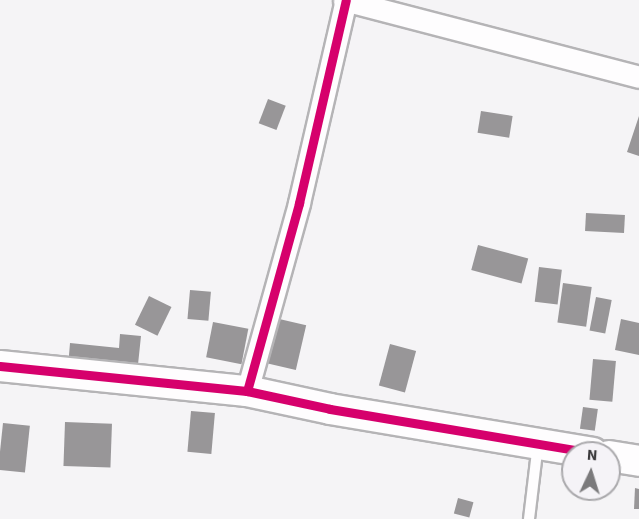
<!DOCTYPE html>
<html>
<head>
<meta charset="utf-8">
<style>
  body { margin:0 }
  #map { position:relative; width:639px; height:519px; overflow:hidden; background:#f5f4f6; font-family:"Source Sans 3",sans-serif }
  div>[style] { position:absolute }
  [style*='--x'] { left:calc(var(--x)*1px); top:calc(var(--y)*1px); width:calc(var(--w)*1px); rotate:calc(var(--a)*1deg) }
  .building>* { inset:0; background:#989698; transform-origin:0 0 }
  .roads { filter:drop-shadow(2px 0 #b5b4b6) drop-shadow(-2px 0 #b5b4b6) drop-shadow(0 2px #b5b4b6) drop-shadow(0 -2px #b5b4b6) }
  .lane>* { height:10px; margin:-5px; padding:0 5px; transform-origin:5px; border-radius:5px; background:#fefdfe }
  .street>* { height:21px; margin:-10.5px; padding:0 10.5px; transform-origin:10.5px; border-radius:10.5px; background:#fefdfe }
  .secondary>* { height:30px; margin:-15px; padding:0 15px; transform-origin:15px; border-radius:15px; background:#fefdfe }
  .cycleway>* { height:9px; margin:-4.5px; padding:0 4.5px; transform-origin:4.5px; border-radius:4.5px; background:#d6006c }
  span { translate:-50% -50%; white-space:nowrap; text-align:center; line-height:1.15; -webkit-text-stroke:6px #f5f3f7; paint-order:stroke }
  .north { position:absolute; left:561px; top:441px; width:60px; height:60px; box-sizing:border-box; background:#f5f3f7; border:2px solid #aaa9ac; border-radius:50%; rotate:4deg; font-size:16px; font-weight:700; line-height:24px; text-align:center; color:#3a393b }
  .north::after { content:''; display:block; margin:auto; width:21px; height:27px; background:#7b7a7c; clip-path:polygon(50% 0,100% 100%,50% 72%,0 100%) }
</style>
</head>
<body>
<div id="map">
  <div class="building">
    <div style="left:268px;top:99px;width:19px;height:26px;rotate:21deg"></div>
    <div style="left:481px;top:111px;width:32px;height:22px;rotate:9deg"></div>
    <div style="clip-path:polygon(639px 116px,639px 156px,627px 152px)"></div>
    <div style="left:586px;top:213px;width:39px;height:18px;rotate:3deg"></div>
    <div style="left:478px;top:245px;width:52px;height:26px;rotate:15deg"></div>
    <div style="left:539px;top:267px;width:23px;height:35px;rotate:7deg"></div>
    <div style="left:563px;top:283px;width:29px;height:40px;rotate:8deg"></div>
    <div style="left:190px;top:290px;width:21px;height:29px;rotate:5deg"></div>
    <div style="left:149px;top:296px;width:25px;height:32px;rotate:26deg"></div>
    <div style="left:596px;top:297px;width:16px;height:34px;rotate:11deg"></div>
    <div style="left:275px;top:318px;width:32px;height:46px;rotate:13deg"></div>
    <div style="clip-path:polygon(621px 319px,639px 323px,639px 355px,615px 350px)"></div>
    <div style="left:213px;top:322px;width:36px;height:36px;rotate:11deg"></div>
    <div style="clip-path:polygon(120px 334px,141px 336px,137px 374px,68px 367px,70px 343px,119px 348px)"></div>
    <div style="left:390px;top:344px;width:27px;height:43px;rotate:15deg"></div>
    <div style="left:593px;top:359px;width:23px;height:41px;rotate:5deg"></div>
    <div style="left:583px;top:407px;width:15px;height:22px;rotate:8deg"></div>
    <div style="left:191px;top:411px;width:24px;height:41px;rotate:5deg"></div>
    <div style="left:65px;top:422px;width:47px;height:44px;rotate:2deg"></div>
    <div style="left:3px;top:423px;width:27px;height:47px;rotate:6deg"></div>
    <div style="clip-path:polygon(635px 488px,639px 489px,639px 509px,634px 509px)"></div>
    <div style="left:458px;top:498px;width:16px;height:16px;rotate:15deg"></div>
  </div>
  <div class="roads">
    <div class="lane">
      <div style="--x:529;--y:519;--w:76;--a:-83.2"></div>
    </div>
    <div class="street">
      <div style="--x:344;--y:0;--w:305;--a:14.6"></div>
      <div style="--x:247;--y:391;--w:195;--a:-74.5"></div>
      <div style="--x:299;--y:203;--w:208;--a:-77"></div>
    </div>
    <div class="secondary">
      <div style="--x:0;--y:366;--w:248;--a:5.8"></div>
      <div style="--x:247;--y:391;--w:85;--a:12.2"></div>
      <div style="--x:330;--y:409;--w:266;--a:9.5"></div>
      <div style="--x:609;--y:456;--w:30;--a:9"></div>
    </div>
  </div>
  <div class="cycleway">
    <div style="--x:0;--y:366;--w:248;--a:5.8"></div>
    <div style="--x:247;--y:391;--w:85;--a:12.2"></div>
    <div style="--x:330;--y:409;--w:266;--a:9.5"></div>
    <div style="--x:247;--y:391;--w:195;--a:-74.5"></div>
    <div style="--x:299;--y:203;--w:208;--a:-77"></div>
  </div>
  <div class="north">N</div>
</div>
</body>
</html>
